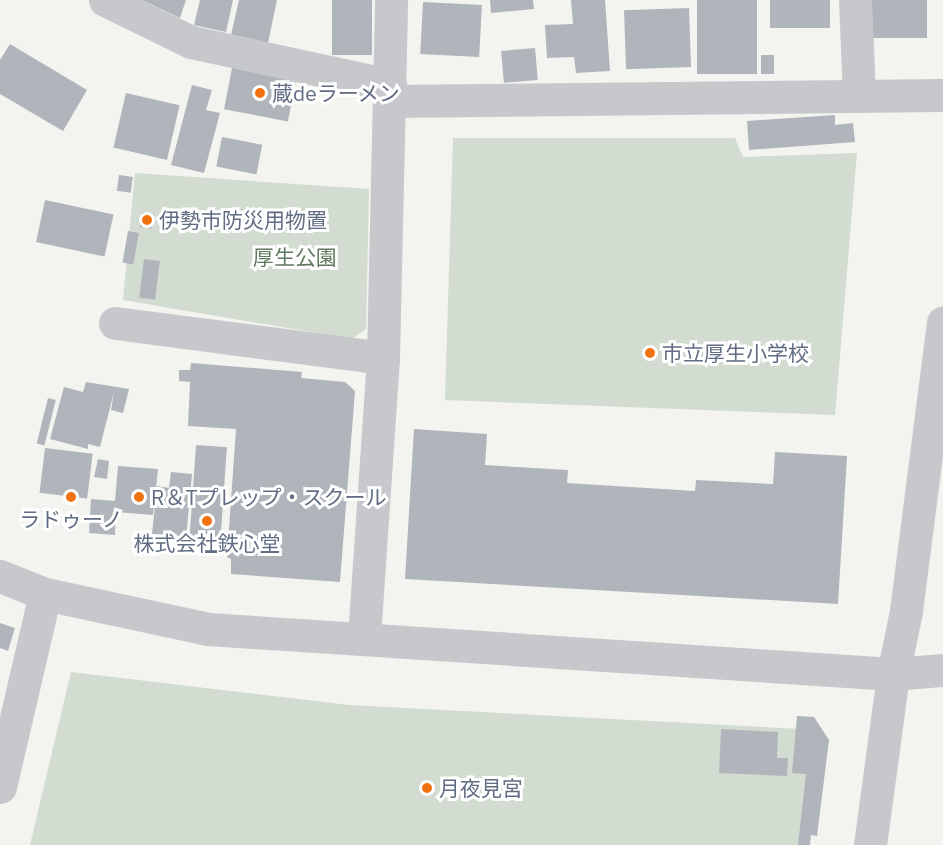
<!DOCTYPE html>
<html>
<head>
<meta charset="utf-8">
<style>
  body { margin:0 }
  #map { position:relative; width:943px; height:845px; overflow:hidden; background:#f3f4ef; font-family:"IBM Plex Sans","Noto Sans JP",sans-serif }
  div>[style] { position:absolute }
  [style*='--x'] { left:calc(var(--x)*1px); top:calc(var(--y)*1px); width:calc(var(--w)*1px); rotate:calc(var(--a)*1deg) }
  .green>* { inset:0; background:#d2dcd0 }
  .building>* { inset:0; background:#b0b5bc; transform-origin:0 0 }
  .minor>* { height:33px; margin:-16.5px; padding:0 16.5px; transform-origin:16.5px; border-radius:16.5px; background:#c6c8cc }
  .tertiary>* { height:33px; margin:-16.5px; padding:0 16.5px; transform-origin:16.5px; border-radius:16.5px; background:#c6c8cc }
  .dots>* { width:16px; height:16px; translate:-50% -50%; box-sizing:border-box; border:3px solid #fff; border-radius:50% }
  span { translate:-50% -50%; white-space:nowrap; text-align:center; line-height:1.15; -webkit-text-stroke:6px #fff; paint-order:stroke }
  .poi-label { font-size:21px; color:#606d83 }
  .left { translate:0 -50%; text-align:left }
  .park-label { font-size:21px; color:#607a60 }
</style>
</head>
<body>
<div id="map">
  <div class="green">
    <div style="clip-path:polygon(453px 138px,735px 138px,743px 157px,857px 153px,835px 415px,445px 400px)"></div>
    <div style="clip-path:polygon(135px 173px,369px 189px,366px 329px,352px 339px,123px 300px)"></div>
    <div style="clip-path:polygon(71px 672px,349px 705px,818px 730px,802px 845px,30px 845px)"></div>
  </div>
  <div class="building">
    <div style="clip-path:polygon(142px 0,186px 0,180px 18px)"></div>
    <div style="clip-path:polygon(200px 0,233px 0,226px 32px,194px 25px)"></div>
    <div style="clip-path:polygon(239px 0,277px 0,268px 43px,231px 35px)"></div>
    <div style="left:332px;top:0;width:40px;height:55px"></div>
    <div style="clip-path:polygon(490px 0,533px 0,534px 9px,491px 13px)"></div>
    <div style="clip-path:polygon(571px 0,605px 0,610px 71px,576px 73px,574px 57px,547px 58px,545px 25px,573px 24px)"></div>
    <div style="left:697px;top:0;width:60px;height:74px"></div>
    <div style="left:770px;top:0;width:60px;height:28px"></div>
    <div style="left:869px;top:0;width:58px;height:38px"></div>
    <div style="left:423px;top:2px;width:59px;height:52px;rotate:3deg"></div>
    <div style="left:689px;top:8px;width:59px;height:65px;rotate:88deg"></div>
    <div style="clip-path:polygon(10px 44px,87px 90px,63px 131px,0 94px,0 60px)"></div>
    <div style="left:535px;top:48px;width:32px;height:34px;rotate:85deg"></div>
    <div style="left:761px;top:55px;width:13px;height:19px"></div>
    <div style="left:233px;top:63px;width:65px;height:47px;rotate:11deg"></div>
    <div style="clip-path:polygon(192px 85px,212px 90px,206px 110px,220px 113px,204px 173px,171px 165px)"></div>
    <div style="left:126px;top:93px;width:55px;height:56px;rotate:13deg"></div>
    <div style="clip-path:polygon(835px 115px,835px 125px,853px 123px,855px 142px,749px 150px,747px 121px)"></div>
    <div style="left:222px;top:137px;width:41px;height:30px;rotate:11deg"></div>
    <div style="left:119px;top:175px;width:14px;height:16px;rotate:8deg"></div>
    <div style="left:45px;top:200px;width:70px;height:43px;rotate:12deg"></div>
    <div style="left:142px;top:212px;width:12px;height:15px;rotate:9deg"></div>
    <div style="left:128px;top:231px;width:11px;height:32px;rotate:10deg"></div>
    <div style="left:144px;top:259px;width:16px;height:39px;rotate:7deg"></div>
    <div style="clip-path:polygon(191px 363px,302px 372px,301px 378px,345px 382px,355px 391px,340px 582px,231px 574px,231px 559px,227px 557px,236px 429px,188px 426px,190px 382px,179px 381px,179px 370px,190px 370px)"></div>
    <div style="clip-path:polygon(86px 382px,129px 389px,123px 413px,111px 410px,114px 392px,100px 447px,88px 444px,88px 449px,50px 439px,64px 387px,83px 392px)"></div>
    <div style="left:48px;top:398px;width:8px;height:47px;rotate:14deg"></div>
    <div style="clip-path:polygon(414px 429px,487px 434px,485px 465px,568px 470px,567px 483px,695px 491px,696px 480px,773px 484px,775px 452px,847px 456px,838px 604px,405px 579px)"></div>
    <div style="left:196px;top:445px;width:31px;height:95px;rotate:4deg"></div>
    <div style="left:45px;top:448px;width:48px;height:45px;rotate:7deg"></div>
    <div style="clip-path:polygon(98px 459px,109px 461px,107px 479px,94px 477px)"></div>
    <div style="clip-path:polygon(118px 466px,158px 469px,153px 515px,116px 512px,115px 535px,89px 533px,91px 499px,115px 501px)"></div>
    <div style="clip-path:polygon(171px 472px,192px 474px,186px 538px,152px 534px,157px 486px,169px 488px)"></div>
    <div style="clip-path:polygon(0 623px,15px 628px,8px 651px,0 648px)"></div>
    <div style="clip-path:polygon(797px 716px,814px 717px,829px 740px,817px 836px,811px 835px,810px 845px,798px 845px,806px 774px,792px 773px)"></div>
    <div style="clip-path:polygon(721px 729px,778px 732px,777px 758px,788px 758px,787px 776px,719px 773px)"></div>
  </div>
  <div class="minor">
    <div style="--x:105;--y:0;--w:96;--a:26"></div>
    <div style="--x:191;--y:42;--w:204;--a:12.2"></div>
    <div style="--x:855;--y:0;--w:95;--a:87.6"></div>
    <div style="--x:389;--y:101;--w:554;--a:-0.62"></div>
    <div style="--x:115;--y:323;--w:270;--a:7.4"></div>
    <div style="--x:364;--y:637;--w:280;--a:-86.1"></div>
    <div style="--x:383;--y:358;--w:358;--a:-88.7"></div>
    <div style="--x:0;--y:787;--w:198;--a:-76.9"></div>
  </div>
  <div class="tertiary">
    <div style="--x:0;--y:576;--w:48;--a:21.8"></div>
    <div style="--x:45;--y:594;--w:167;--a:12.1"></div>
    <div style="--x:208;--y:629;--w:686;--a:3.76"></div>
    <div style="--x:893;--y:674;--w:50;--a:-4.6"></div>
    <div style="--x:870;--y:845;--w:173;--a:-82.3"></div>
    <div style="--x:893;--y:674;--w:64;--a:-78.3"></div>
    <div style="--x:906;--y:611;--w:291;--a:-82.7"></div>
  </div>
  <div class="dots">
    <div style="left:260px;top:93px;background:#f27111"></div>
    <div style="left:147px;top:220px;background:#f27111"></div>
    <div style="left:650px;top:353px;background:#f27111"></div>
    <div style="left:71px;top:497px;background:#f27111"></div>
    <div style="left:139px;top:497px;background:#f27111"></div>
    <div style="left:207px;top:521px;background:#f27111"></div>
    <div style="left:427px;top:788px;background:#f27111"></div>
  </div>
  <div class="poi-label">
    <span class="left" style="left:272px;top:93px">蔵deラーメン</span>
    <span class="left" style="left:159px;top:220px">伊勢市防災用物置</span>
    <span class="left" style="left:662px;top:353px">市立厚生小学校</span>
    <span class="left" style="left:151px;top:497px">R＆Tプレップ・スクール</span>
    <span style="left:71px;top:519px">ラドゥーノ</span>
    <span style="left:207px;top:543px">株式会社鉄心堂</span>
    <span class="left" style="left:439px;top:788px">月夜見宮</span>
  </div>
  <div class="park-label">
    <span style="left:295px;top:257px">厚生公園</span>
  </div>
</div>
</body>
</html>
